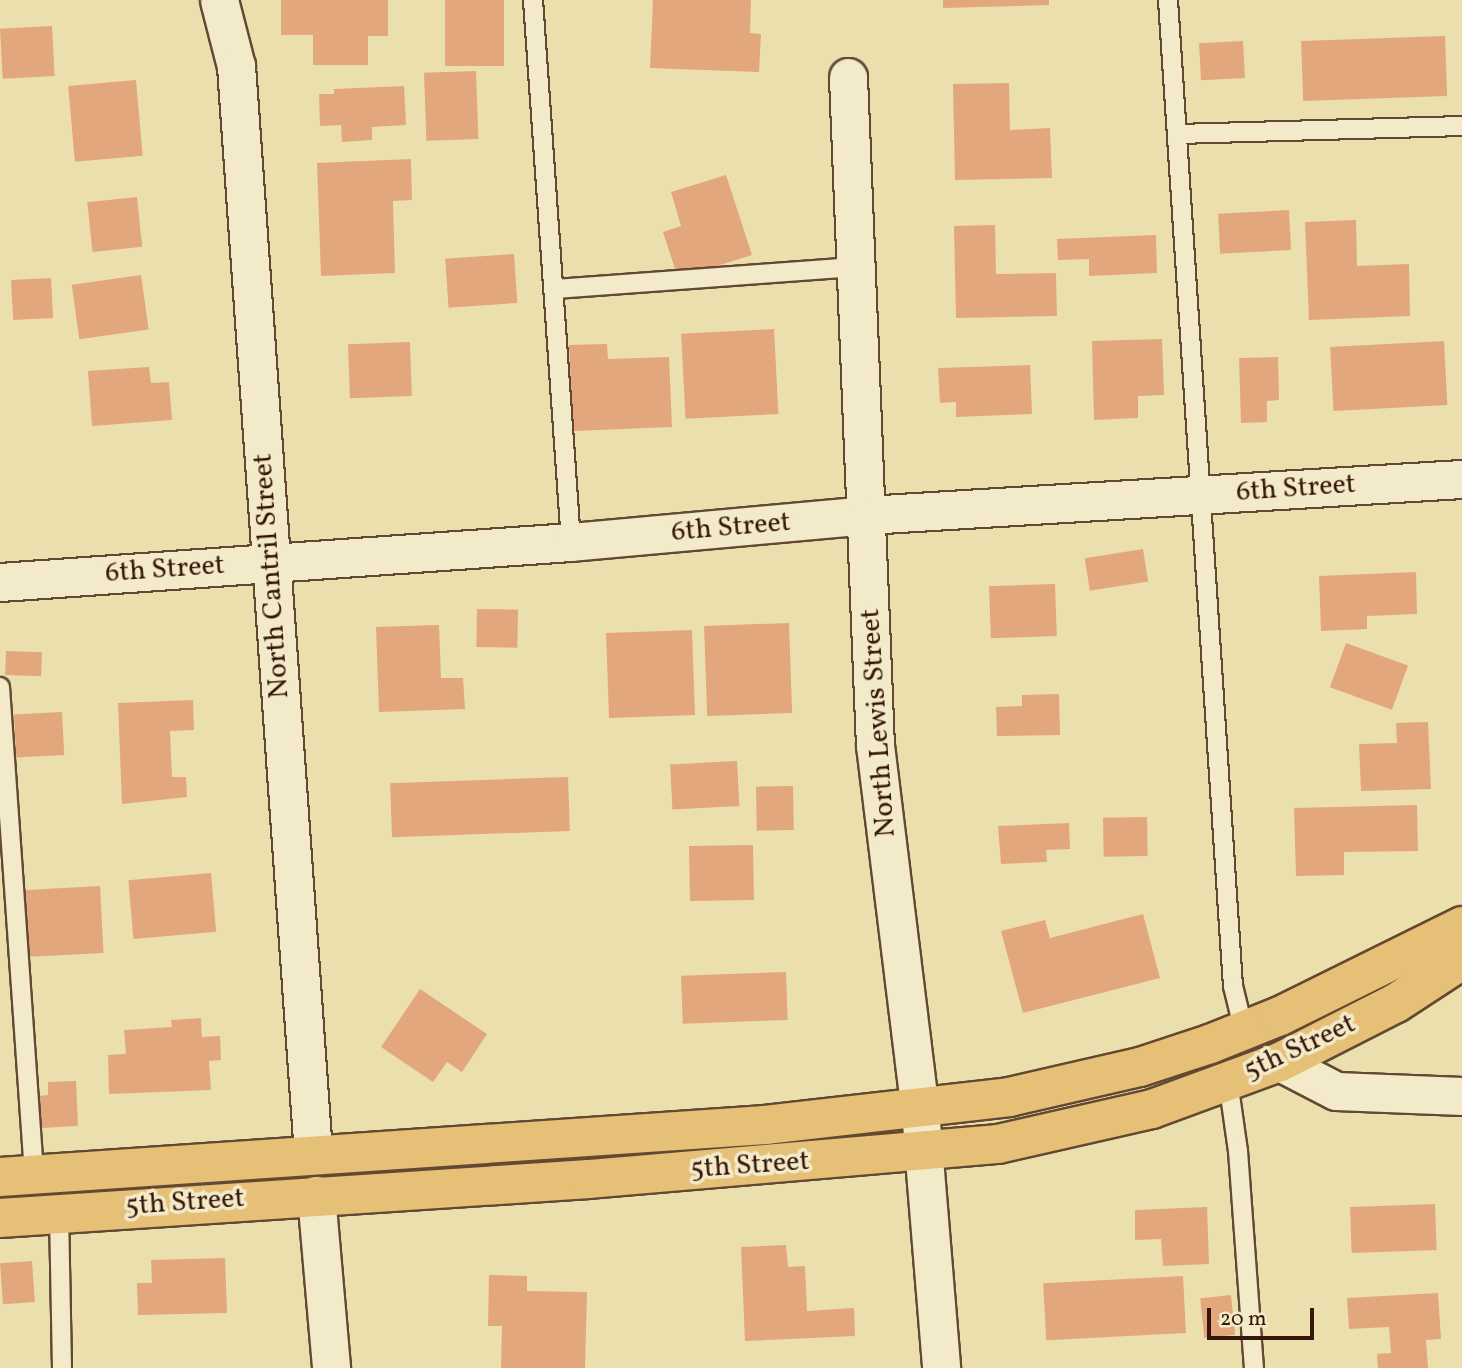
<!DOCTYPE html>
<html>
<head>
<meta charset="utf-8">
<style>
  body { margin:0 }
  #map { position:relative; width:1462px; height:1368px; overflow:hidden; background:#ecdfae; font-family:Vollkorn,serif }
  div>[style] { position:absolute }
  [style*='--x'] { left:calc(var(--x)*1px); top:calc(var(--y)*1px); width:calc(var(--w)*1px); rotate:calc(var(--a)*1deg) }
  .building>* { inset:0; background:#e3a77d; transform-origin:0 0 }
  .roads { filter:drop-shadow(2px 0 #634832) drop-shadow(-2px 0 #634832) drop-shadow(0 2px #634832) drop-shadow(0 -2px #634832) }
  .lane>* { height:18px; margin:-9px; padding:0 9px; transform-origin:9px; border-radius:9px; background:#f3eaca }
  .street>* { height:37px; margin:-18.5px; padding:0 18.5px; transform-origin:18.5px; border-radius:18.5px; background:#f3eaca }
  .primary>* { height:38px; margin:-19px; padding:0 19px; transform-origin:19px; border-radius:19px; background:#e6c077 }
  span { translate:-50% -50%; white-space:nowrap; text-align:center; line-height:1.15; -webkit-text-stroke:7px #f3eaca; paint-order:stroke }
  .street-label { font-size:28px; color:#351609 }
  .scale { position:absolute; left:1207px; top:1308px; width:107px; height:32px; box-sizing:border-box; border:4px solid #351609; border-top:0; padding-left:9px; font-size:21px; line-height:24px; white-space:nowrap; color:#351609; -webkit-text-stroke:5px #f3eaca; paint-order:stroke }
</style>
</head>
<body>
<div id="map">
  <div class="building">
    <div style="clip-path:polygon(281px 0,388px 0,388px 36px,368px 36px,368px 65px,313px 65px,313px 35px,281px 35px)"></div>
    <div style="left:445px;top:0;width:59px;height:66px"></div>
    <div style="clip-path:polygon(653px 0,751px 0,750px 33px,761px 34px,759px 72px,650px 68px)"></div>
    <div style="clip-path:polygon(943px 0,1049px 0,1049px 5px,943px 8px)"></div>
    <div style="left:52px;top:26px;width:50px;height:52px;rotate:87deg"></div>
    <div style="left:1445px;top:36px;width:60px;height:144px;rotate:88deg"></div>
    <div style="left:1243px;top:41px;width:37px;height:44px;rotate:87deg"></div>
    <div style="left:476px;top:71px;width:68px;height:52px;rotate:88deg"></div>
    <div style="left:136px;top:80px;width:76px;height:68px;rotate:85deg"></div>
    <div style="clip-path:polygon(1009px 83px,1010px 130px,1050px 128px,1052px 178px,955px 180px,953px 84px)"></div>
    <div style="clip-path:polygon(404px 86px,406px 125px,372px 127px,372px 140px,342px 142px,341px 125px,320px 126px,319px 94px,334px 94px,334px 89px)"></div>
    <div style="clip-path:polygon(411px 159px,412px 200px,393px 201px,395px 273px,321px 276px,317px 163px)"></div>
    <div style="clip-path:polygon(726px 175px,752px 255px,678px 278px,663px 232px,681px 226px,671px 192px)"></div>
    <div style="left:137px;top:197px;width:50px;height:50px;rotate:84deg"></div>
    <div style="left:1289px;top:210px;width:40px;height:71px;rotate:87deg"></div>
    <div style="clip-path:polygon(1356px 220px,1357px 266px,1409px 264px,1410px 316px,1309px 320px,1305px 222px)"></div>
    <div style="clip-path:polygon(995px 225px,996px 274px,1056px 273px,1057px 316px,956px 318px,954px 226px)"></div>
    <div style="clip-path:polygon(1156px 235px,1157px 273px,1089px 276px,1089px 259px,1058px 260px,1057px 239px)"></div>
    <div style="left:514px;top:254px;width:49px;height:69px;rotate:86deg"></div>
    <div style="left:141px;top:275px;width:55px;height:70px;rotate:82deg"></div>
    <div style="left:51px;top:278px;width:40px;height:40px;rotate:87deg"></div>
    <div style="left:774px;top:329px;width:85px;height:93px;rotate:87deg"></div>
    <div style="clip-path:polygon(1162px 339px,1164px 395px,1138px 396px,1138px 418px,1094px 420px,1092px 341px)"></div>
    <div style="left:1444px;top:341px;width:64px;height:114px;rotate:87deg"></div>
    <div style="left:410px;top:342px;width:54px;height:62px;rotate:88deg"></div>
    <div style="clip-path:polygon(607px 344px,608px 359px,669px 357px,672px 427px,573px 431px,569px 345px)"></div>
    <div style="clip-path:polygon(1278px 357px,1279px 400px,1267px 401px,1267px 422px,1241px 423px,1239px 358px)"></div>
    <div style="clip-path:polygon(1030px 365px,1032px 414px,956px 417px,956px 402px,940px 403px,938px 368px)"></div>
    <div style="clip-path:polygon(149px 367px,151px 383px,169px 382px,172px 420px,92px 426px,88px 371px)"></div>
    <div style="left:1143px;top:549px;width:33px;height:59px;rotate:81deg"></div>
    <div style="clip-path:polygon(1416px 572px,1417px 614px,1367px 616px,1367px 629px,1321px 631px,1319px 576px)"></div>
    <div style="left:1055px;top:584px;width:52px;height:66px;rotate:88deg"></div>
    <div style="left:477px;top:609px;width:41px;height:38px;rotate:1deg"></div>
    <div style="left:789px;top:623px;width:90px;height:85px;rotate:88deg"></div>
    <div style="clip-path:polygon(439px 625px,441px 678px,463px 678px,465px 709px,379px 712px,376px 627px)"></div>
    <div style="left:692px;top:630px;width:85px;height:86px;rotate:88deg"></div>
    <div style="left:1346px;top:643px;width:66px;height:47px;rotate:20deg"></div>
    <div style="left:6px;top:651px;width:36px;height:24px;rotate:2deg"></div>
    <div style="clip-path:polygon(1059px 694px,1060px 735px,997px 736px,996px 707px,1022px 706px,1022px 695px)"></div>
    <div style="clip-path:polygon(193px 700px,194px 730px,170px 731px,172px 777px,186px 777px,187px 797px,122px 804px,118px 703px)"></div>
    <div style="left:62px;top:712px;width:43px;height:48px;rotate:87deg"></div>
    <div style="clip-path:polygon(1428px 722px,1431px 789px,1361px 791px,1359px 744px,1397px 743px,1396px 723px)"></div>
    <div style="left:737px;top:761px;width:45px;height:67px;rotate:87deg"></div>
    <div style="left:568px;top:777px;width:54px;height:178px;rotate:88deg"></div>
    <div style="left:793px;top:786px;width:44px;height:37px;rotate:89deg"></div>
    <div style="clip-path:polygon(1417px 805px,1418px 851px,1344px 852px,1344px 875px,1296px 876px,1294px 808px)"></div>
    <div style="left:1147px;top:817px;width:39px;height:44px;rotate:89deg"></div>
    <div style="clip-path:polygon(1069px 823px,1070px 849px,1046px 850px,1047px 862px,1001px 864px,998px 826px)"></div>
    <div style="left:753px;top:845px;width:55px;height:64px;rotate:89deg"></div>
    <div style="left:211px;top:873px;width:59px;height:83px;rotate:85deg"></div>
    <div style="left:100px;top:886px;width:67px;height:79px;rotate:87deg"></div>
    <div style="clip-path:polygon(1143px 914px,1160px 978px,1023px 1013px,1001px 931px,1045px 920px,1050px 938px)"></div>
    <div style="left:786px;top:972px;width:48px;height:105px;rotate:88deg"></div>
    <div style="clip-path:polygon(420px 989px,487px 1034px,462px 1072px,447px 1062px,433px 1082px,381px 1047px)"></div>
    <div style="clip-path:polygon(201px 1018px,202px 1037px,220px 1036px,221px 1060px,209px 1061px,211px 1090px,109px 1094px,108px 1055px,126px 1054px,124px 1030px,172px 1027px,171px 1020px)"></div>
    <div style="clip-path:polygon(76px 1081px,78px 1126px,41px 1128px,39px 1096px,48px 1095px,48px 1082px)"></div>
    <div style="left:1435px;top:1204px;width:46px;height:85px;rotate:88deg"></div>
    <div style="clip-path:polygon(1207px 1207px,1209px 1264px,1163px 1266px,1161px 1239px,1135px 1240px,1135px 1210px)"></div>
    <div style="clip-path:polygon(786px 1245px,788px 1267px,805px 1266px,807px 1311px,854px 1308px,855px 1336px,745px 1341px,741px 1247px)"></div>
    <div style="clip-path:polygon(225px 1258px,227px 1313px,138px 1315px,137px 1283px,152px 1283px,151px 1260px)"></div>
    <div style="left:32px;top:1261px;width:41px;height:32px;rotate:86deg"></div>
    <div style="clip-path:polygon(489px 1275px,527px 1276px,527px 1291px,587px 1292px,585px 1368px,501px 1368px,502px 1326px,488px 1326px)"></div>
    <div style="left:1183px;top:1276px;width:57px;height:140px;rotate:87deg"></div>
    <div style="clip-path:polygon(1438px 1293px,1441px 1339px,1426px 1340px,1428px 1368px,1378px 1368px,1377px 1354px,1391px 1353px,1389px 1327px,1349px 1329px,1347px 1298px)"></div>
    <div style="left:1231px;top:1295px;width:40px;height:31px;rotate:84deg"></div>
  </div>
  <div class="roads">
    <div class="lane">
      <div style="--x:533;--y:0;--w:543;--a:85.99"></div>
      <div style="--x:1168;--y:0;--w:988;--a:86.23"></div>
      <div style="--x:1233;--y:986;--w:46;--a:76.3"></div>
      <div style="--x:1177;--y:134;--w:285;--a:-1.6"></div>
      <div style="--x:554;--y:289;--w:303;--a:-4.2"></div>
      <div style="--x:0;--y:687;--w:486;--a:86"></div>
      <div style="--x:1228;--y:1081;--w:71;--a:81.9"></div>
      <div style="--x:1238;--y:1151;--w:218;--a:85.8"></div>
      <div style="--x:59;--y:1212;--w:156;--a:88.9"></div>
    </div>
    <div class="street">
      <div style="--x:219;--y:0;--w:68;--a:75.6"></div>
      <div style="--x:236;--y:66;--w:1091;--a:85.95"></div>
      <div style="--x:848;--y:77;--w:669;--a:87.69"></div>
      <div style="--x:875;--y:745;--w:368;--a:83"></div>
      <div style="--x:920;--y:1110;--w:259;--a:85.3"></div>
      <div style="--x:0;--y:582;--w:572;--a:-4.01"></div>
      <div style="--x:571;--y:542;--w:296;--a:-5.2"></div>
      <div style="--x:866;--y:515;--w:597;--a:-3.46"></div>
      <div style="--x:1280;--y:1062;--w:63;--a:27.4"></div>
      <div style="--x:1336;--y:1091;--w:126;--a:2.3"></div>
      <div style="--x:316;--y:1195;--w:174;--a:85"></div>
    </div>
    <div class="primary">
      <div style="--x:0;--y:1177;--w:767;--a:-3.89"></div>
      <div style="--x:765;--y:1125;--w:246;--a:-6.5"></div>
      <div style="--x:1009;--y:1097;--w:134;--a:-12.9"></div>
      <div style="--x:1140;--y:1067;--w:74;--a:-18.2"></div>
      <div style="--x:1210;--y:1044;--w:75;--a:-21.8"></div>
      <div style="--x:1280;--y:1016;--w:203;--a:-26.3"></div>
      <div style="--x:0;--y:1218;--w:590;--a:-3.79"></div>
      <div style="--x:589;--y:1179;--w:410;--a:-4.9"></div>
      <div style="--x:998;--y:1144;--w:158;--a:-12.8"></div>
      <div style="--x:1152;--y:1109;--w:136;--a:-20.2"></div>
      <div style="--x:1280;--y:1062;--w:130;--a:-27"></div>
      <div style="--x:1396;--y:1003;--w:79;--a:-33.1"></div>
    </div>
  </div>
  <div class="street-label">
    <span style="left:1296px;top:489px;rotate:-4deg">6th Street</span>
    <span style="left:731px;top:528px;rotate:-5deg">6th Street</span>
    <span style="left:165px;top:570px;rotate:-4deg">6th Street</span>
    <span style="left:272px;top:576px;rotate:-94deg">North Cantril Street</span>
    <span style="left:879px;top:723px;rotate:-94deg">North Lewis Street</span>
    <span style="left:1300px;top:1048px;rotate:-25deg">5th Street</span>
    <span style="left:750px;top:1166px;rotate:-4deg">5th Street</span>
    <span style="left:185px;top:1203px;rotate:-4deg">5th Street</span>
  </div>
  <div class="scale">20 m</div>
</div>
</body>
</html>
